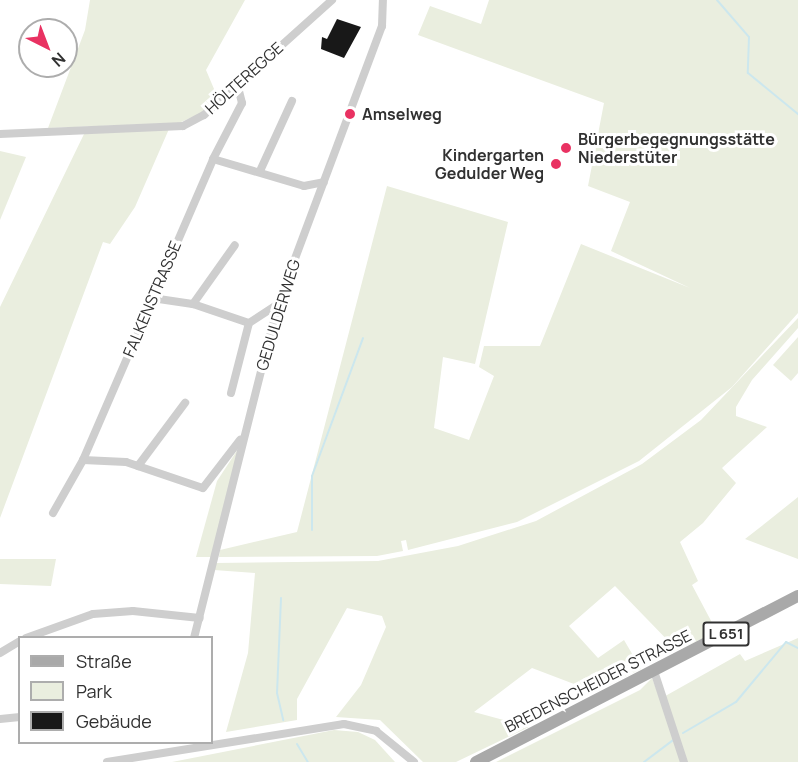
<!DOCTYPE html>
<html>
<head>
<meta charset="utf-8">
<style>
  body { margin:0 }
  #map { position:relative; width:798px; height:762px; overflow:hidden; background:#fff; font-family:Manrope,sans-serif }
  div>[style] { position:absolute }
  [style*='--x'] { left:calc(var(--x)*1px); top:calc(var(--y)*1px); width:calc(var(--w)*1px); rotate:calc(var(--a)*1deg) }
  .green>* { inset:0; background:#eaeedf }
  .stream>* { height:2px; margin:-1px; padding:0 1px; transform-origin:1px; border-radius:1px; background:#cce7ee }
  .building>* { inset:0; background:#181818 }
  .minor>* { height:8px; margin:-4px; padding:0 4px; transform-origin:4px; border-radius:4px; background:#cecece }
  .primary>* { height:12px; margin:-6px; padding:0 6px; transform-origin:6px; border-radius:6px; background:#a9a9a9 }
  .dots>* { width:16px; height:16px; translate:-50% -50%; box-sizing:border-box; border:3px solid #fff; border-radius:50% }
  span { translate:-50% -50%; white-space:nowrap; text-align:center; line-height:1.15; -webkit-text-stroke:6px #fff; paint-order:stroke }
  .shield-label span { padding:2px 4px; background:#fff; border:2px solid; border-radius:4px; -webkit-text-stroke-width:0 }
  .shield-label { font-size:15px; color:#313131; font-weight:700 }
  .street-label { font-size:16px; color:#313131 }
  .poi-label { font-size:16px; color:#313131; font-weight:700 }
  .left { translate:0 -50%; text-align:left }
  .right { translate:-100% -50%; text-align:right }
  .legend { position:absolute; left:18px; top:636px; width:195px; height:108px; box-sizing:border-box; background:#fff; border:2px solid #adadad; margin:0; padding:8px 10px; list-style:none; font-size:18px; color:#313131 }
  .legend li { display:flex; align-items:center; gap:12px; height:30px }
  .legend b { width:30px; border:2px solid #adadad }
  .north { position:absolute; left:18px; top:18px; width:60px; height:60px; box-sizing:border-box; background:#fff; border:2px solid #adadad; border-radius:50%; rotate:138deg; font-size:16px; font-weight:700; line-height:24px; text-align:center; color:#313131 }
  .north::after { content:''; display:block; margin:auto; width:21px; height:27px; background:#e93262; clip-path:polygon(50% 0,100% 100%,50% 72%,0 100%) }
</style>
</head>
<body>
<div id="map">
  <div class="green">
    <div style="clip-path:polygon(90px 0,245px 0,206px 70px,217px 96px,201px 113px,179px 123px,48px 128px,85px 30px)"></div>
    <div style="clip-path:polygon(489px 0,798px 0,798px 313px,732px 387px,639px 461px,517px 522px,408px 550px,406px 540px,401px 541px,403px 551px,377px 556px,219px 557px,220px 550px,297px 532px,387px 186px,508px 222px,475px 364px,443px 357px,434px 428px,469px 440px,494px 376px,479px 367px,484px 346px,540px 346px,581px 244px,690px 288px,611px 251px,630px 202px,588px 186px,604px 103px,418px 35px,430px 6px,481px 24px)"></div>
    <div style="clip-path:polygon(169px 129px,135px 207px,110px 244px,103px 242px,0 518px,0 307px,85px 132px)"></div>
    <div style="clip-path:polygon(0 151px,26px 157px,0 220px)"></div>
    <div style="clip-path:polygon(798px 318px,798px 328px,752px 380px,736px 407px,736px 416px,767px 427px,722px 468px,736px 483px,703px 523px,680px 542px,698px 581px,692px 585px,717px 632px,677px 650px,615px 586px,569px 626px,598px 658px,624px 640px,641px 669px,595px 692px,532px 668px,474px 712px,529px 727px,456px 762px,423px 762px,380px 720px,336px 717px,361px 685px,386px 627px,382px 616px,347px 608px,297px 699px,297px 720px,226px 732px,248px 653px,255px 573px,214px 570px,216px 563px,378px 561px,458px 546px,536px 521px,642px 464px,701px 420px)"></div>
    <div style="clip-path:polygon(798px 337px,798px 373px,791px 381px,773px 365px)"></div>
    <div style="clip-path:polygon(238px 449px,212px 557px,196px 557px,217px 481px)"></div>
    <div style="clip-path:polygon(798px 497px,798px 559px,745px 539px,768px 521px)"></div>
    <div style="clip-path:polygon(0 559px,56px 559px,51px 586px,0 584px)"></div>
    <div style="clip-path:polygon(798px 638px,798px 762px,496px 762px,640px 690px,652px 678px,660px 699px,740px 654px,745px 661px)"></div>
    <div style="clip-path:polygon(334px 730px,358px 732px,375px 740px,395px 762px,172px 762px)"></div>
  </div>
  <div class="stream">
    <div style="--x:717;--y:0;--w:49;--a:49.1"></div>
    <div style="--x:749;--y:37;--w:36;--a:92"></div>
    <div style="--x:748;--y:73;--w:65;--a:39.4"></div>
    <div style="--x:312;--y:530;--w:54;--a:-90"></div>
    <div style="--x:312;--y:476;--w:147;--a:-69.7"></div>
    <div style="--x:281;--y:598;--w:95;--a:92.4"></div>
    <div style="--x:277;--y:693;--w:28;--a:77"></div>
    <div style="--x:683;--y:733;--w:61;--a:-30.3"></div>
    <div style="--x:736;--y:702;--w:78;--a:-50.2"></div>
    <div style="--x:786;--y:642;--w:13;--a:27"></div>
    <div style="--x:297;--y:744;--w:21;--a:59"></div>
    <div style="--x:644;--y:762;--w:38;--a:-37"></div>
  </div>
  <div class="building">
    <div style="clip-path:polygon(337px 19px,361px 27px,344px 58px,321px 49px,322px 37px,327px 39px)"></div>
  </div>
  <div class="minor">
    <div style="--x:0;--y:134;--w:183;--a:-2.5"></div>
    <div style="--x:183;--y:126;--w:24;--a:-28"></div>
    <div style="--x:204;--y:115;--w:172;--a:-41.9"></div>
    <div style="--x:213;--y:159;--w:95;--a:16.5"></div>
    <div style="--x:304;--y:186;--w:20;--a:-11"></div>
    <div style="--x:260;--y:171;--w:77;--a:-65.4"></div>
    <div style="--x:152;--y:298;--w:41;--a:8.3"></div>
    <div style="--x:193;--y:304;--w:59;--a:18.7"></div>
    <div style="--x:249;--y:323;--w:35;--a:-33"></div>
    <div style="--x:193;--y:304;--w:72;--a:-54.6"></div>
    <div style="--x:231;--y:393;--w:72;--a:-75.6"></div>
    <div style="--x:83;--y:460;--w:43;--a:2.7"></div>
    <div style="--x:126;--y:462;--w:81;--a:18.7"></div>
    <div style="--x:203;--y:488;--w:61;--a:-52.4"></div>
    <div style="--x:138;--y:466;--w:79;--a:-53.3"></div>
    <div style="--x:53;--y:513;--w:61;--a:-60.5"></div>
    <div style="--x:83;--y:460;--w:328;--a:-66.6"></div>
    <div style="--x:213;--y:159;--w:63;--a:-62.6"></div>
    <div style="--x:242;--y:103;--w:21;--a:-104"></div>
    <div style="--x:26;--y:638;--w:71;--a:-19.7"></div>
    <div style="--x:93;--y:614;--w:40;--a:-4.3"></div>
    <div style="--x:133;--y:611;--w:67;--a:6"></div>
    <div style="--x:194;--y:638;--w:344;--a:-75.9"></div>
    <div style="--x:278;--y:304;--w:297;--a:-69.5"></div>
    <div style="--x:382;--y:26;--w:26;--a:-88"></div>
    <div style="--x:0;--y:653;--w:23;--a:-31"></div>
    <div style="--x:654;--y:671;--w:96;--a:71.8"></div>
    <div style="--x:0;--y:719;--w:20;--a:-6"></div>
    <div style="--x:107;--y:762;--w:240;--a:-9.1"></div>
    <div style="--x:344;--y:724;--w:33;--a:12"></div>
    <div style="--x:376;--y:731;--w:49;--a:39.2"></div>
  </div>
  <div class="primary">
    <div style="--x:476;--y:762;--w:362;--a:-27.3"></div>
  </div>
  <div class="dots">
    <div style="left:350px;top:114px;background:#e93262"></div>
    <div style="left:566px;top:148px;background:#e93262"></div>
    <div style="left:556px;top:164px;background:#e93262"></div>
  </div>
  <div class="shield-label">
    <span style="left:726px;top:634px">L 651</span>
  </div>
  <div class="street-label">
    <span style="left:244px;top:78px;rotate:-42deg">HÖLTEREGGE</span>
    <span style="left:152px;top:299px;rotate:-67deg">FALKENSTRASSE</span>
    <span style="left:278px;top:315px;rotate:-73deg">GEDULDERWEG</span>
    <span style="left:598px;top:681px;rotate:-27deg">BREDENSCHEIDER STRASSE</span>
  </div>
  <div class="poi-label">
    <span class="left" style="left:362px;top:114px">Amselweg</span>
    <span class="left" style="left:578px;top:148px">Bürgerbegegnungsstätte<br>Niederstüter</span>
    <span class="right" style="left:544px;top:164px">Kindergarten<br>Gedulder Weg</span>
  </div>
  <ul class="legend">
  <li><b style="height:8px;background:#a9a9a9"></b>Straße</li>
  <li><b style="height:16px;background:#eaeedf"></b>Park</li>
  <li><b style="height:16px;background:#181818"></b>Gebäude</li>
  </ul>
  <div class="north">N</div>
</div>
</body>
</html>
